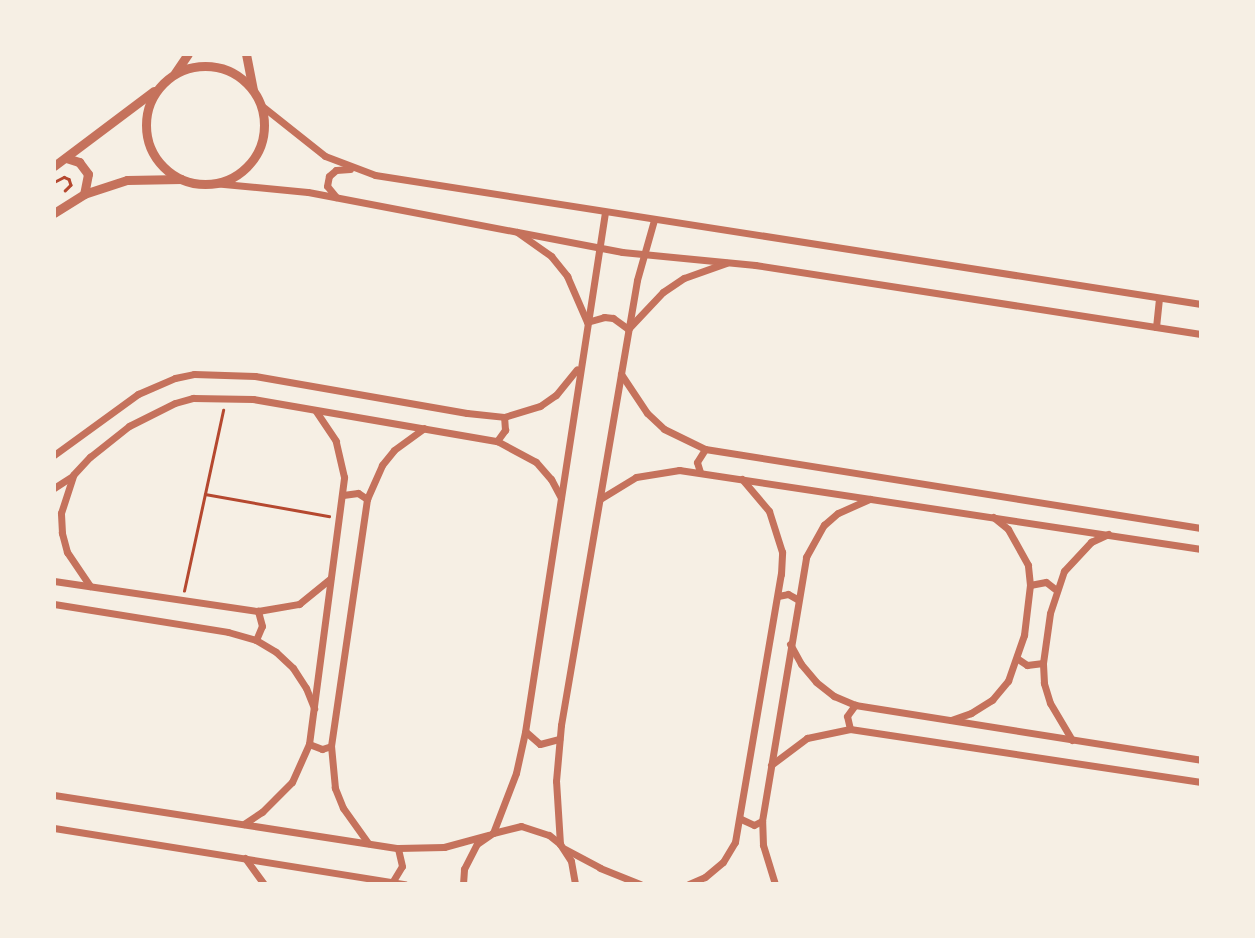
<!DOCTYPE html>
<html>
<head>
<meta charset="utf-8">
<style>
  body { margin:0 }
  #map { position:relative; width:1255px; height:938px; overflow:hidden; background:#f6efe4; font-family:Overpass,sans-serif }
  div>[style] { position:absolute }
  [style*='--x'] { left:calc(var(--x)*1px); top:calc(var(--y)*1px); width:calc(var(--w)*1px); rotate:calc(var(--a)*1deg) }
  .path>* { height:2.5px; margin:-1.25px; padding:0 1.25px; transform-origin:1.25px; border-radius:1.25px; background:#b5482f }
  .minor>* { height:7px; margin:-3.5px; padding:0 3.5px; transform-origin:3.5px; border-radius:3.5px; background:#c5725c }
  .tertiary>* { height:9px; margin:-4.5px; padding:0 4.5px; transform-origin:4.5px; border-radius:4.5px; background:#c5725c }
  .tertiary>.ring { margin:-4.5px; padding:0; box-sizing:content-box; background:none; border:9px solid #c5725c; border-radius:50% }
  span { translate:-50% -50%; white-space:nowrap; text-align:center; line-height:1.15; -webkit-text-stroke:7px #f6efe4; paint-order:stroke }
  .frame { position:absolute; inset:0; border:56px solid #f6efe4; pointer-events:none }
</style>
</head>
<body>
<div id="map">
  <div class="path">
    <div style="--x:54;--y:182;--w:11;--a:-27"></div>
    <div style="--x:64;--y:177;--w:5;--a:22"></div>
    <div style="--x:69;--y:179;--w:6;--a:72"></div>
    <div style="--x:71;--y:185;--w:8;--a:135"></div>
    <div style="--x:205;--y:494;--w:126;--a:10.1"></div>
    <div style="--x:184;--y:591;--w:185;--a:-77.8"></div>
  </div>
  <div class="minor">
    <div style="--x:262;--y:106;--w:80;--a:38.4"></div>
    <div style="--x:325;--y:156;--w:53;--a:20.8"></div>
    <div style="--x:375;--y:175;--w:836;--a:8.88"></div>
    <div style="--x:213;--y:183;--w:95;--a:5.4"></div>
    <div style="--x:308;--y:192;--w:320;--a:10.8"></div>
    <div style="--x:622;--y:252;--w:134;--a:5.6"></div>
    <div style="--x:755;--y:265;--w:451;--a:8.8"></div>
    <div style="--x:336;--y:197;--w:14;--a:-129"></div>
    <div style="--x:327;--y:186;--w:10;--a:-79"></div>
    <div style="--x:329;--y:176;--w:9;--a:-41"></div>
    <div style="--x:336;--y:170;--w:14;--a:-4"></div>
    <div style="--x:517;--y:232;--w:42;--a:35.2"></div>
    <div style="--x:551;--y:256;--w:26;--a:51"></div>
    <div style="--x:567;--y:276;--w:50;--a:66.5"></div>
    <div style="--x:587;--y:322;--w:18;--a:-16"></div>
    <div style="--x:604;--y:317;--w:9;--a:6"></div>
    <div style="--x:613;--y:318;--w:19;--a:36"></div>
    <div style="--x:628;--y:329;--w:51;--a:-46.6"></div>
    <div style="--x:663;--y:292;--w:25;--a:-34"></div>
    <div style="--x:684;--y:278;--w:45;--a:-19.7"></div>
    <div style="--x:1156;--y:327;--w:29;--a:-84"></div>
    <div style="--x:621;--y:374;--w:47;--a:56.3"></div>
    <div style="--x:647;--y:413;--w:23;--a:43"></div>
    <div style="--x:664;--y:429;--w:46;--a:26"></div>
    <div style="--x:705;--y:449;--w:502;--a:9.05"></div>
    <div style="--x:497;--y:441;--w:14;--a:-54"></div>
    <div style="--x:505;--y:430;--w:13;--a:-94"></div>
    <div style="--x:54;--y:455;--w:104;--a:-36"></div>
    <div style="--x:138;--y:394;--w:40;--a:-23.4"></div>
    <div style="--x:175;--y:378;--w:19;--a:-12"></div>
    <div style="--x:194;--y:374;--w:61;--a:1.9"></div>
    <div style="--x:255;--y:376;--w:215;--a:9.9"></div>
    <div style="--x:467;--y:413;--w:37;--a:6"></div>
    <div style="--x:504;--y:417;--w:38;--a:-17"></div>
    <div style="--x:540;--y:406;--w:19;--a:-35"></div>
    <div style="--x:556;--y:395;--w:33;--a:-51"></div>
    <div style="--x:700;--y:472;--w:10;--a:-107"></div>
    <div style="--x:697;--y:462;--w:15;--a:-58"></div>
    <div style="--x:54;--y:488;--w:20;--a:-33"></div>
    <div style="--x:343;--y:495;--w:15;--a:-8"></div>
    <div style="--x:358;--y:493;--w:11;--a:34"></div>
    <div style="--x:600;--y:499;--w:42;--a:-31.4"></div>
    <div style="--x:636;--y:477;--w:44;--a:-9.2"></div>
    <div style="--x:679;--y:470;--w:528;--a:8.61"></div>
    <div style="--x:54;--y:581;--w:206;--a:8.4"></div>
    <div style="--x:258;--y:611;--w:42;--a:-9.7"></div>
    <div style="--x:299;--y:604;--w:40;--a:-39"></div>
    <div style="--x:1030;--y:585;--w:16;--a:-11"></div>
    <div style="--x:1046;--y:582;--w:11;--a:38"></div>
    <div style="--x:90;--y:586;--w:41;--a:-124.1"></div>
    <div style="--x:67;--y:552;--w:20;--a:-105"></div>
    <div style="--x:62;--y:533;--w:20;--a:-93"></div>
    <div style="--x:61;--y:513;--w:40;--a:-72"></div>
    <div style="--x:73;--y:475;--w:25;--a:-47"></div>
    <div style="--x:90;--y:457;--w:50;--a:-38.5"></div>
    <div style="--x:129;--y:426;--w:51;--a:-26.6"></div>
    <div style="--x:175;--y:403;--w:19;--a:-16"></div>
    <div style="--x:193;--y:398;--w:60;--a:1"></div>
    <div style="--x:253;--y:399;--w:248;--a:9.8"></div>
    <div style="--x:497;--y:441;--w:44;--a:28.3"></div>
    <div style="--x:536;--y:462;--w:23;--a:49"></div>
    <div style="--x:551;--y:479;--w:21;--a:62"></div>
    <div style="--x:778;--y:596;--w:10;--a:-11"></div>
    <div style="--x:788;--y:594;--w:10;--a:29"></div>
    <div style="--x:54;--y:604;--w:176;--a:9.1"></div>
    <div style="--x:228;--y:632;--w:29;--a:16"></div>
    <div style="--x:256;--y:640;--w:23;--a:31"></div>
    <div style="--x:276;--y:652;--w:23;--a:43"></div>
    <div style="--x:293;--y:668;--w:24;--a:57"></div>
    <div style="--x:306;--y:688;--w:22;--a:68"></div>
    <div style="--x:256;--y:640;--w:15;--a:-67"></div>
    <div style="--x:262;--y:626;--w:16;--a:-105"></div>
    <div style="--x:790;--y:644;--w:23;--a:61"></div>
    <div style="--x:801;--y:664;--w:23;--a:50"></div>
    <div style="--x:816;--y:682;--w:23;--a:38"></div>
    <div style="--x:834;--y:696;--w:23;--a:23"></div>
    <div style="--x:855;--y:705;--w:350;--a:9"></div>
    <div style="--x:1018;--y:659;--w:11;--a:34"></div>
    <div style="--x:1027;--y:665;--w:16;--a:-7"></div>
    <div style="--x:951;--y:720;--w:21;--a:-19"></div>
    <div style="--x:971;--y:713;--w:25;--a:-32"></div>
    <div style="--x:992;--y:700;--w:25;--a:-50"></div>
    <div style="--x:1008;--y:681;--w:49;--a:-70.8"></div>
    <div style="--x:1024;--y:635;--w:50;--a:-83.2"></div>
    <div style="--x:1030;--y:585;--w:20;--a:-96"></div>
    <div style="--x:1028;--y:565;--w:41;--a:-119.1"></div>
    <div style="--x:1008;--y:529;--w:19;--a:-141"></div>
    <div style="--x:850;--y:729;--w:13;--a:-103"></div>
    <div style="--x:847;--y:716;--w:14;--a:-54"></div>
    <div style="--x:526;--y:732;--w:18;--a:41"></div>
    <div style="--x:540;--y:744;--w:20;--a:-15"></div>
    <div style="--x:1072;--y:740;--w:43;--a:-120.7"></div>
    <div style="--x:1050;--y:703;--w:21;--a:-107"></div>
    <div style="--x:1044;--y:683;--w:20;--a:-93"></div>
    <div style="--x:1043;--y:663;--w:50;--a:-82"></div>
    <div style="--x:1050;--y:613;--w:44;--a:-71.6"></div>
    <div style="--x:1064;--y:571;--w:40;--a:-47"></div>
    <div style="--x:1091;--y:542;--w:19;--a:-25"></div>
    <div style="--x:309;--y:744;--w:14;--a:21"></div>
    <div style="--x:322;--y:749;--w:9;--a:-18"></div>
    <div style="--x:771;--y:765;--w:45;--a:-36.9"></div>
    <div style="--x:807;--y:738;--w:44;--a:-11.8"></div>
    <div style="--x:850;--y:729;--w:355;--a:8.6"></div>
    <div style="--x:54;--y:795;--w:348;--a:8.8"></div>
    <div style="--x:398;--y:848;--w:46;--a:-1.2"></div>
    <div style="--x:444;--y:847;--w:46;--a:-15.3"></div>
    <div style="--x:741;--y:819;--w:14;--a:25"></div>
    <div style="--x:754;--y:825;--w:9;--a:-27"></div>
    <div style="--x:244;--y:824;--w:22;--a:-34"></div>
    <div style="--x:262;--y:812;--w:42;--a:-45"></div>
    <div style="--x:292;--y:782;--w:42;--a:-65.9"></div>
    <div style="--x:309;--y:744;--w:269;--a:-82.5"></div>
    <div style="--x:344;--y:477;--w:37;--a:-103"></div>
    <div style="--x:336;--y:441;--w:37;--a:-124"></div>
    <div style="--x:54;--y:828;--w:355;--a:9.1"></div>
    <div style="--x:493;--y:833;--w:64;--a:-69"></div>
    <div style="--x:516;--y:773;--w:42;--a:-77.6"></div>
    <div style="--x:525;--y:732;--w:526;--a:-81.25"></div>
    <div style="--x:368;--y:843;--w:43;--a:-125.5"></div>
    <div style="--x:343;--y:808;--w:22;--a:-112"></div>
    <div style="--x:335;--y:788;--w:42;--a:-95.4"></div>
    <div style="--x:331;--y:746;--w:250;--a:-81.7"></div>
    <div style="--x:367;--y:499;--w:37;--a:-66"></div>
    <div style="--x:382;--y:465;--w:19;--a:-51"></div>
    <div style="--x:394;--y:450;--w:37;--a:-36"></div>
    <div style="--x:560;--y:844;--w:63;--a:-93.6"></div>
    <div style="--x:556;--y:781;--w:56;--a:-84.9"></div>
    <div style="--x:561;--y:725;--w:451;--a:-80.3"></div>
    <div style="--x:637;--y:280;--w:62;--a:-74.2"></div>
    <div style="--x:565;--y:849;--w:40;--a:28"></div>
    <div style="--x:600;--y:868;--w:43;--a:21.8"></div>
    <div style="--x:245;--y:858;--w:32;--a:54"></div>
    <div style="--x:393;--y:881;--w:17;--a:-59"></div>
    <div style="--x:402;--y:866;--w:18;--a:-103"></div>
    <div style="--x:463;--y:884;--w:15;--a:-86"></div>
    <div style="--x:464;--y:869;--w:28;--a:-63"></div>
    <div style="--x:477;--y:844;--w:19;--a:-35"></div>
    <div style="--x:493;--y:833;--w:29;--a:-14"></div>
    <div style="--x:521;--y:826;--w:29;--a:18"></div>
    <div style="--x:549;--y:835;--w:14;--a:39"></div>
    <div style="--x:560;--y:844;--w:20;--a:57"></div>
    <div style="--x:571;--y:861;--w:23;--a:80"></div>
    <div style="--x:689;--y:884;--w:17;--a:-24"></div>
    <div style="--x:705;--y:877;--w:23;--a:-40"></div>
    <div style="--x:723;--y:862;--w:23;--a:-59"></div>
    <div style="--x:735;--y:842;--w:272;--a:-80.3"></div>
    <div style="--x:781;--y:574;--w:22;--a:-87"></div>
    <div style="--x:782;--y:552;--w:43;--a:-107.6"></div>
    <div style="--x:769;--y:511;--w:42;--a:-130.2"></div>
    <div style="--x:775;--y:884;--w:41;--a:-107.1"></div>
    <div style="--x:763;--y:845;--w:24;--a:-92"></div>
    <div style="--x:762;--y:821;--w:268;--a:-80.5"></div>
    <div style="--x:806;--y:557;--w:37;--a:-61"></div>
    <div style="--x:824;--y:525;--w:18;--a:-41"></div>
    <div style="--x:838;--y:513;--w:35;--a:-24"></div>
  </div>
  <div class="tertiary">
    <div style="--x:246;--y:54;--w:36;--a:79"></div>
    <div class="ring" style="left:146px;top:66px;width:109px;height:109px"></div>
    <div style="--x:175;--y:73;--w:23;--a:-56"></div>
    <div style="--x:66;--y:158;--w:14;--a:17"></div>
    <div style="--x:79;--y:162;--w:15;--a:53"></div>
    <div style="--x:88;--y:174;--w:20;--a:101"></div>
    <div style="--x:54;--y:166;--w:125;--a:-36.9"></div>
    <div style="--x:54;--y:213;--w:36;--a:-32"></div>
    <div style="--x:84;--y:194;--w:45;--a:-18"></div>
    <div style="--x:127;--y:180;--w:54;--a:-1.1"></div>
  </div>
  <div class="frame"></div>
</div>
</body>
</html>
